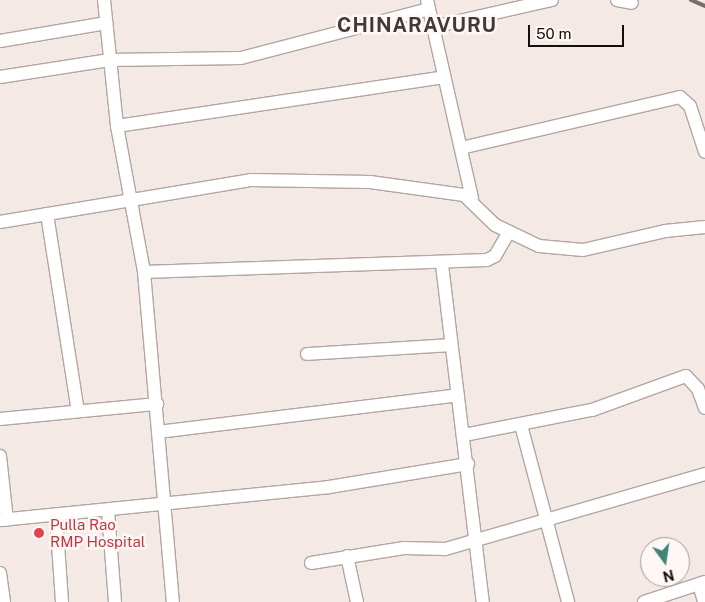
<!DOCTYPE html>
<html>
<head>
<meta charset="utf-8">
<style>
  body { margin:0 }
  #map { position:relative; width:705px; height:602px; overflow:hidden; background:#f4e9e5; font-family:"Public Sans",sans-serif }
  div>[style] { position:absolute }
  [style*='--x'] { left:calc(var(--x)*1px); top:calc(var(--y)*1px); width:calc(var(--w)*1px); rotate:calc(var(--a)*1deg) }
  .roads { filter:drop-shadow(1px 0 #b1a7a2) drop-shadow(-1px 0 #b1a7a2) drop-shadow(0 1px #b1a7a2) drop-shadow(0 -1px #b1a7a2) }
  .street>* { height:12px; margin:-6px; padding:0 6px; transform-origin:6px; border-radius:6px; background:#fff }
  .rail>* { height:4px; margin:-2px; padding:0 2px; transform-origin:2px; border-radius:2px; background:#756e6b }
  .dots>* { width:14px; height:14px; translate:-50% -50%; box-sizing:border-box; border:2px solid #fef7f5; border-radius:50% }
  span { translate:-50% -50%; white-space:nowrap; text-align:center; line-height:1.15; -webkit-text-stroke:5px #fef7f5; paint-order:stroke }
  .health-label { font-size:15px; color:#be3a42 }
  .left { translate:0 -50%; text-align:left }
  .district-label { font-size:20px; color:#413935; font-weight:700; letter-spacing:1px }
  .north { position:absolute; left:640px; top:537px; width:50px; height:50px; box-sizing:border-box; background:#fef7f5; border:1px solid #a09a98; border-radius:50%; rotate:166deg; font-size:14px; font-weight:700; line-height:20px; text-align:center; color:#120f0d }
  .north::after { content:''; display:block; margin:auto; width:18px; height:22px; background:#418579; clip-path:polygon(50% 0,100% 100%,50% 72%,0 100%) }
  .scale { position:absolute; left:528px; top:25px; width:96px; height:22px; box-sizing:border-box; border:2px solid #120f0d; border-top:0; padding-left:6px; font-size:15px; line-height:18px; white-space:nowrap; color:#120f0d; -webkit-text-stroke:4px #fef7f5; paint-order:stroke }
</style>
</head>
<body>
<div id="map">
  <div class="roads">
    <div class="street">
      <div style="--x:104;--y:0;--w:127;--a:84.1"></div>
      <div style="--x:117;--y:126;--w:148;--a:79.5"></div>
      <div style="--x:144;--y:272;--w:331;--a:85"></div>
      <div style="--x:427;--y:0;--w:203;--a:77.2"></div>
      <div style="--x:617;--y:0;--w:15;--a:11"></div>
      <div style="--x:433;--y:27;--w:122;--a:-12.8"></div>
      <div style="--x:0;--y:41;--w:108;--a:-9.6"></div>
      <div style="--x:0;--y:77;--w:111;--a:-8.8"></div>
      <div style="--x:110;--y:60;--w:131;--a:-0.9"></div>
      <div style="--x:241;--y:58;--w:194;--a:-14.6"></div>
      <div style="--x:117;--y:126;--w:331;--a:-8.5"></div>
      <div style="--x:461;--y:148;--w:225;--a:-13.1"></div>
      <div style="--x:680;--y:97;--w:13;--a:42"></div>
      <div style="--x:690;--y:106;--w:48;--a:71.9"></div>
      <div style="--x:47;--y:214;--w:199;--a:81.1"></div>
      <div style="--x:0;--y:222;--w:254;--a:-9.5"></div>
      <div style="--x:251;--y:180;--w:119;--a:1"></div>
      <div style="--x:370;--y:182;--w:95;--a:7.9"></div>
      <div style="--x:464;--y:195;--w:43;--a:44.1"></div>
      <div style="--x:495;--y:225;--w:49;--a:25.5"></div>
      <div style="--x:539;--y:246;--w:44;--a:5.2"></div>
      <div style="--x:583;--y:250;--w:84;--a:-13"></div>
      <div style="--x:665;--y:231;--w:40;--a:-5.7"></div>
      <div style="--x:442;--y:265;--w:339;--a:83.1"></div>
      <div style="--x:144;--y:272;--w:343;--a:-2"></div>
      <div style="--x:487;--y:260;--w:9;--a:-27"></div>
      <div style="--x:495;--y:256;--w:28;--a:-60"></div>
      <div style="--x:307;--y:354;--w:143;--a:-3.6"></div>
      <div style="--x:0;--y:419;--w:158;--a:-5.5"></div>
      <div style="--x:521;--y:425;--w:183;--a:75.1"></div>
      <div style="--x:158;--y:432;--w:302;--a:-7"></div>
      <div style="--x:464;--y:435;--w:130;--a:-11.1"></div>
      <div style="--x:592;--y:410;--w:100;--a:-19.9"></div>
      <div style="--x:686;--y:376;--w:18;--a:47"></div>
      <div style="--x:698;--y:389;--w:20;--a:70"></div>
      <div style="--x:0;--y:456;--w:64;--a:83.8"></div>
      <div style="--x:108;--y:511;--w:91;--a:85.6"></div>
      <div style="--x:56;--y:516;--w:86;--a:86"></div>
      <div style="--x:0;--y:520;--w:331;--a:-5.7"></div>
      <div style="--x:329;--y:487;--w:141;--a:-9.4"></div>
      <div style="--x:347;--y:556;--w:47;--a:77.7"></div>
      <div style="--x:311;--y:563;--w:94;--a:-9.2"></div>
      <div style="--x:404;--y:548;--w:41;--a:1.4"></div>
      <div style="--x:445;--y:549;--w:271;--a:-16.1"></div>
      <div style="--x:0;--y:573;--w:29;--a:82"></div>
      <div style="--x:699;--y:584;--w:19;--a:74"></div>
      <div style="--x:644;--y:602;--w:64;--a:-18.2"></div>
    </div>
  </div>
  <div class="rail">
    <div style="--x:691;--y:0;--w:15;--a:23"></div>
  </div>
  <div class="dots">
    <div style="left:39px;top:533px;background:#e0444e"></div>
  </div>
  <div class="health-label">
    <span class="left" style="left:50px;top:533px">Pulla Rao<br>RMP Hospital</span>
  </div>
  <div class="district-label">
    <span style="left:417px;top:25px">CHINARAVURU</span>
  </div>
  <div class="north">N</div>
  <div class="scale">50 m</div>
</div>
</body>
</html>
